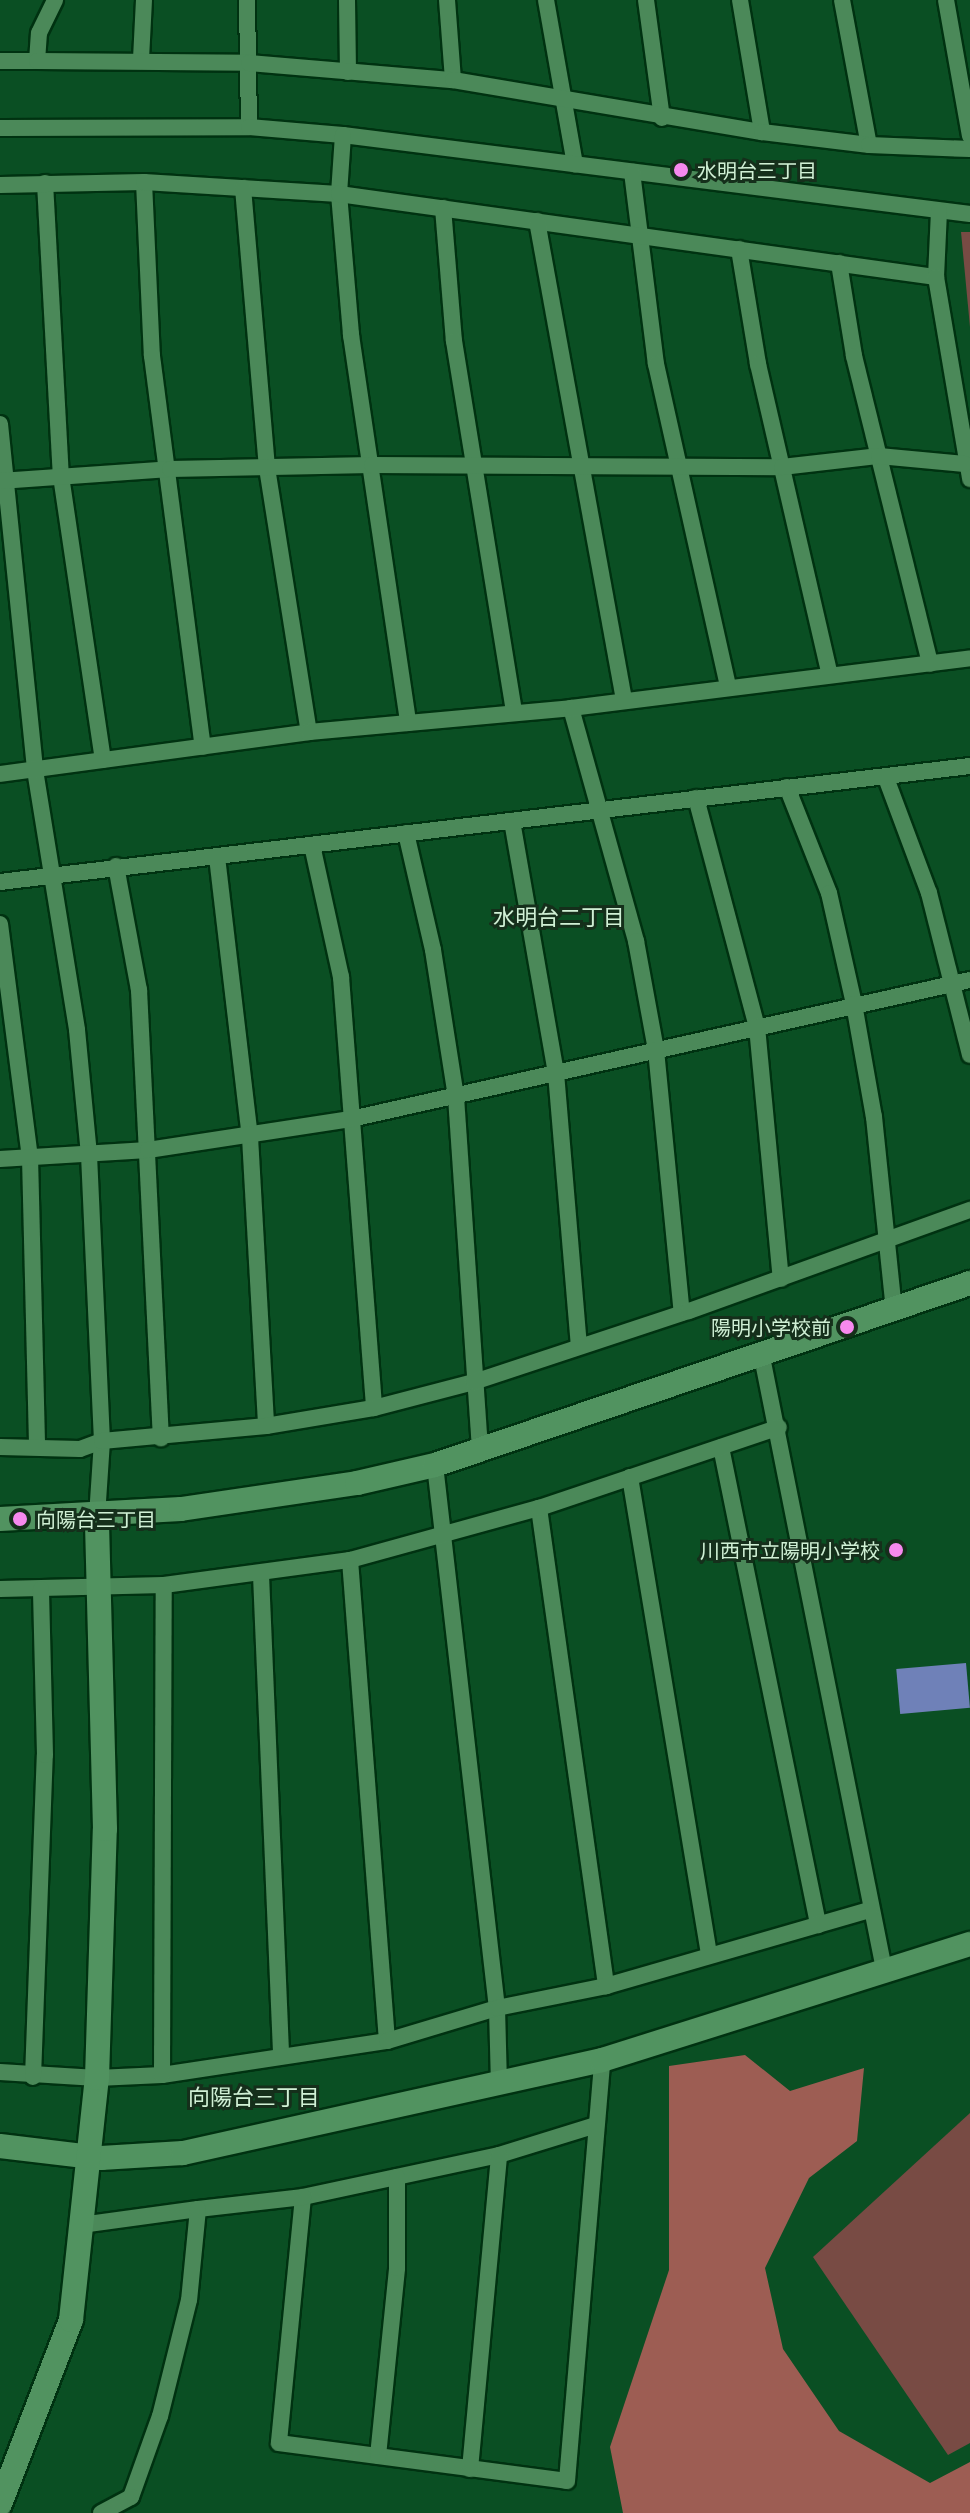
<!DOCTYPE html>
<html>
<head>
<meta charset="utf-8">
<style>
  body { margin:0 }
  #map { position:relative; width:970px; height:2513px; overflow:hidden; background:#0a4f23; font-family:"Archivo Narrow","Noto Sans JP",sans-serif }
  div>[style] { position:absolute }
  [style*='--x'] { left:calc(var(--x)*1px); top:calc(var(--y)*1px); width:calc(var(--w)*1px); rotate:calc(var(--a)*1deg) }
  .green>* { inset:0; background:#784b44 }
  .forest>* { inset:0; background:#9d5d53 }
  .water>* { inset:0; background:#6f81b8; transform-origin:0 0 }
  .roads { filter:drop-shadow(2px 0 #003211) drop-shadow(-2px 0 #003211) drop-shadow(0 2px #003211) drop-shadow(0 -2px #003211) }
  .street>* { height:16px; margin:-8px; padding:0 8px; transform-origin:8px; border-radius:8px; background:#4b8959 }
  .secondary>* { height:24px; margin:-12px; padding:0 12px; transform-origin:12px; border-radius:12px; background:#519360 }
  .dots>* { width:22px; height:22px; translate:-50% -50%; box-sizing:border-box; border:4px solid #152f1b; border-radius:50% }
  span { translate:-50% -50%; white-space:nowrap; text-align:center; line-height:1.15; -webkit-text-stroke:6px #152f1b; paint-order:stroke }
  .poi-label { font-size:20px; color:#d0f0d5 }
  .left { translate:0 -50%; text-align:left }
  .right { translate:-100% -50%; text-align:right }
  .neighbourhood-label { font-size:22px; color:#d0f0d5 }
</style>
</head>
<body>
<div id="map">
  <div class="green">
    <div style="clip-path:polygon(961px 232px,970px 232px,970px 327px)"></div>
    <div style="clip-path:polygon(970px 2113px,970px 2443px,948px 2455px,813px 2257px)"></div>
  </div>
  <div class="forest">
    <div style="clip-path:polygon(745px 2055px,790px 2091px,864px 2068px,857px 2141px,809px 2178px,765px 2268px,783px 2349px,839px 2431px,930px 2483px,970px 2462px,970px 2513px,623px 2513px,610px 2447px,669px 2270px,669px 2066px)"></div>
  </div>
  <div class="water">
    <div style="left:966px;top:1663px;width:45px;height:70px;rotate:85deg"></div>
  </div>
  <div class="roads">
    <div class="street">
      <div style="--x:247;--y:0;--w:127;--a:89.1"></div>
      <div style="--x:347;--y:0;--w:72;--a:89.2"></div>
      <div style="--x:447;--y:0;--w:80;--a:85.7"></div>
      <div style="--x:546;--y:0;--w:167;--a:80"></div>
      <div style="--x:646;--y:0;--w:119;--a:82.3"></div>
      <div style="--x:740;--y:0;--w:134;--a:80.5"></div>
      <div style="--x:842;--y:0;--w:147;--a:79.5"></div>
      <div style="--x:946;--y:0;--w:138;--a:80"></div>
      <div style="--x:141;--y:59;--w:59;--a:-87.1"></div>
      <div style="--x:0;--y:61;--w:37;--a:0"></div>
      <div style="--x:37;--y:61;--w:28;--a:-86"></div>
      <div style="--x:39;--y:33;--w:37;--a:-64"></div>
      <div style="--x:37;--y:61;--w:212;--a:0.5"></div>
      <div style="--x:249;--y:63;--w:205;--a:4.8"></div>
      <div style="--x:453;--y:80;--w:313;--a:9.6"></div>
      <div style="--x:762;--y:132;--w:108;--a:6.9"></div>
      <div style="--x:869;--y:145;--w:101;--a:2.3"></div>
      <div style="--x:0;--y:128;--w:249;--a:-0.2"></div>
      <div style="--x:249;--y:127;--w:94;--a:4.9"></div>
      <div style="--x:343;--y:135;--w:632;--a:7.18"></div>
      <div style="--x:343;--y:135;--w:59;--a:93.9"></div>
      <div style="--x:339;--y:194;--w:142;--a:85.1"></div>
      <div style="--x:351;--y:335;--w:392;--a:81.6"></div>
      <div style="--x:632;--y:172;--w:193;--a:82.9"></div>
      <div style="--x:656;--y:364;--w:331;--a:77.4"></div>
      <div style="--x:144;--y:182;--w:174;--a:87.4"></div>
      <div style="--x:152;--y:356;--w:394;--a:82.6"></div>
      <div style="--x:45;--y:183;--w:293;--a:86.9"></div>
      <div style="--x:61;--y:476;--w:287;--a:81.6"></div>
      <div style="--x:0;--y:185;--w:144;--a:-1.2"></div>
      <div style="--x:144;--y:182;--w:195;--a:3.5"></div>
      <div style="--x:339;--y:194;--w:603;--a:7.92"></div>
      <div style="--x:936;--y:277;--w:66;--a:-87.4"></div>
      <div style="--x:243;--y:188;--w:281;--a:85.1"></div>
      <div style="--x:267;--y:468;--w:267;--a:81"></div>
      <div style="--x:443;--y:208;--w:133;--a:85.3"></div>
      <div style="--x:454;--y:341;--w:376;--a:80.8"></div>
      <div style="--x:537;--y:221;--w:487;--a:79.7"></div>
      <div style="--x:739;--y:249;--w:117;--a:80.6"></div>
      <div style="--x:758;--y:364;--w:319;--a:77"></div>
      <div style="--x:839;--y:263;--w:94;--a:80.8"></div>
      <div style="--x:854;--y:356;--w:317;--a:76.1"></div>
      <div style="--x:936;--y:277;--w:205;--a:80.4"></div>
      <div style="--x:0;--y:424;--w:348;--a:84.2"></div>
      <div style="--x:35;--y:770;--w:263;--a:80.8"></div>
      <div style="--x:77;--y:1030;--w:126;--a:84.5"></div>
      <div style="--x:89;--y:1155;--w:286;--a:87.4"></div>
      <div style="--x:102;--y:1441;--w:75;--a:93.8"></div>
      <div style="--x:0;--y:481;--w:170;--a:-4"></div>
      <div style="--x:170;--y:469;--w:202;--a:-1.1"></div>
      <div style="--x:372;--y:465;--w:410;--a:0.3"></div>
      <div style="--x:782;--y:467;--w:98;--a:-6.5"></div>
      <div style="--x:879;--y:456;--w:86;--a:5.3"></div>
      <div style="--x:571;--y:708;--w:242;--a:74.4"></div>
      <div style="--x:636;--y:941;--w:111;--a:79.6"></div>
      <div style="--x:656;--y:1050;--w:264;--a:84.4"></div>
      <div style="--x:0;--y:774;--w:312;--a:-7.7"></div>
      <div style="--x:309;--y:732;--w:263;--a:-5.2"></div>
      <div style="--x:571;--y:708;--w:402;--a:-7.1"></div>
      <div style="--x:886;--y:778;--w:123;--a:69.5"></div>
      <div style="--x:929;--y:893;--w:167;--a:75.8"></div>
      <div style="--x:787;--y:787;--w:114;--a:68.4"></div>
      <div style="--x:829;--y:893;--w:114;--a:77.3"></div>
      <div style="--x:854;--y:1004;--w:115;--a:80"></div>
      <div style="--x:874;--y:1117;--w:193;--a:84.1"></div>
      <div style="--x:696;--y:798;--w:237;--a:75.1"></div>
      <div style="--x:757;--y:1027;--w:253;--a:84.6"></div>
      <div style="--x:512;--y:821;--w:256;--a:80.1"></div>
      <div style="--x:556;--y:1073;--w:274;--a:85.2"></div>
      <div style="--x:406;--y:833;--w:120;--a:77"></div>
      <div style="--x:433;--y:950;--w:149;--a:81.1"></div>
      <div style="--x:456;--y:1097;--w:356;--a:86.1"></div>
      <div style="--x:312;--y:845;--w:135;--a:77.6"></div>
      <div style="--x:341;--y:977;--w:432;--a:85.6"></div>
      <div style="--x:217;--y:857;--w:282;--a:83.3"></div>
      <div style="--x:250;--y:1137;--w:289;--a:86.8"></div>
      <div style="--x:116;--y:866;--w:126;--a:79.5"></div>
      <div style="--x:139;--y:990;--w:449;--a:87.2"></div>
      <div style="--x:0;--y:882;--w:977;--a:-6.82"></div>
      <div style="--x:0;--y:924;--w:235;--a:82.7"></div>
      <div style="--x:30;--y:1157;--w:290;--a:88.6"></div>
      <div style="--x:0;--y:1159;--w:148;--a:-3.5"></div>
      <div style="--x:148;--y:1150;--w:205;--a:-8.7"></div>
      <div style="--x:351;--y:1119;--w:634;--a:-12.66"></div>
      <div style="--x:762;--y:1357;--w:629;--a:78.73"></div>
      <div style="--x:0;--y:1447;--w:80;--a:1.4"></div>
      <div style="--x:80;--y:1449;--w:23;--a:-20"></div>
      <div style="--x:102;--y:1441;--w:165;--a:-5.2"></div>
      <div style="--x:266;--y:1426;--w:109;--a:-9.5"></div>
      <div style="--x:374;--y:1408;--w:103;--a:-14.6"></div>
      <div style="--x:474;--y:1382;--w:226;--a:-18.3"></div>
      <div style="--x:689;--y:1311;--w:299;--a:-19.8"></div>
      <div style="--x:721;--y:1447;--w:488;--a:78.5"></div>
      <div style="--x:435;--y:1465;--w:547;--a:83.49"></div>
      <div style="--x:497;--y:2008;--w:75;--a:88.5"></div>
      <div style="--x:630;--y:1477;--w:484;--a:80.6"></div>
      <div style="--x:539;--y:1508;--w:483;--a:82"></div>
      <div style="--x:350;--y:1560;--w:482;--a:85.6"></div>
      <div style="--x:261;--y:1575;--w:480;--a:87.6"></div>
      <div style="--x:0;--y:1589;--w:164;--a:-1.4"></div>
      <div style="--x:164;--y:1585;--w:188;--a:-7.7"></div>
      <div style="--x:350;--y:1560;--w:196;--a:-15.4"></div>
      <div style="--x:539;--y:1508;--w:253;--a:-18.6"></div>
      <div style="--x:0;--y:2072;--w:97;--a:3.5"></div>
      <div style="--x:97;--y:2078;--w:65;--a:-2.6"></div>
      <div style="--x:162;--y:2075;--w:228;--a:-8.6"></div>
      <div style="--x:387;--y:2041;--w:115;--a:-16.7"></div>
      <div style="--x:497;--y:2008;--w:111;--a:-11.4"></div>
      <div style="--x:606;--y:1986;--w:275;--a:-16.1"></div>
      <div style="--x:162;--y:2075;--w:490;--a:-89.8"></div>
      <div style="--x:33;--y:2077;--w:322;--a:-87.9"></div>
      <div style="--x:45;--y:1755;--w:166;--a:-91.4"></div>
      <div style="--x:596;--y:2125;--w:102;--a:162.8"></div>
      <div style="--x:499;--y:2155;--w:200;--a:167.9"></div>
      <div style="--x:303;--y:2197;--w:247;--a:95.6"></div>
      <div style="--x:279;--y:2443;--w:290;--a:7.5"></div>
      <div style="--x:567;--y:2481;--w:422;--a:-85.2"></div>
      <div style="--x:198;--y:2209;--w:106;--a:-6.5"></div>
      <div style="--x:81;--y:2225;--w:118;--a:-7.8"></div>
      <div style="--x:198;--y:2209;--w:91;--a:95.6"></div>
      <div style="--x:189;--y:2300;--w:120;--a:104"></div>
      <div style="--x:160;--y:2416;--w:86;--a:109.7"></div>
      <div style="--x:131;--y:2497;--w:34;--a:152"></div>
      <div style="--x:378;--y:2456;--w:189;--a:-84.2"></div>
      <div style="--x:397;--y:2268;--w:91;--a:-90"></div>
      <div style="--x:470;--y:2469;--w:315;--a:-84.7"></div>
    </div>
    <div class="secondary">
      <div style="--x:0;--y:1519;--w:181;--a:-3.2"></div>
      <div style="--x:181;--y:1509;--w:178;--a:-8.4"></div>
      <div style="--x:357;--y:1483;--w:80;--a:-13"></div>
      <div style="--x:435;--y:1465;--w:565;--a:-18.79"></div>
      <div style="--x:0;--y:2146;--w:102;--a:6.8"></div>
      <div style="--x:101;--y:2158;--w:82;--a:-3.5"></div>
      <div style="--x:183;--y:2153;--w:429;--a:-12.5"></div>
      <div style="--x:602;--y:2060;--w:386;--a:-17.5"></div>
      <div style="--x:0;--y:2504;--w:197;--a:-68.9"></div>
      <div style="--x:71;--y:2320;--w:243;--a:-83.9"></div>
      <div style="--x:97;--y:2078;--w:249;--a:-88.2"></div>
      <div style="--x:105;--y:1829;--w:313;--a:-91.5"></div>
    </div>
  </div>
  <div class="dots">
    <div style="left:681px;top:170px;background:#f689ee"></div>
    <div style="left:847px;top:1327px;background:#f689ee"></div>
    <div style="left:20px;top:1519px;background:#f689ee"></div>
    <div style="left:896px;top:1550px;background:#f689ee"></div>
  </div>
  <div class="poi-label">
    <span class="left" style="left:697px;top:170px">水明台三丁目</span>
    <span class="right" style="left:831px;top:1327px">陽明小学校前</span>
    <span class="left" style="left:36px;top:1519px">向陽台三丁目</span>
    <span class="right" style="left:880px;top:1550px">川西市立陽明小学校</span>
  </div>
  <div class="neighbourhood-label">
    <span style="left:559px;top:918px">水明台二丁目</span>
    <span style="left:254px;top:2098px">向陽台三丁目</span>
  </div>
</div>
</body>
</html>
